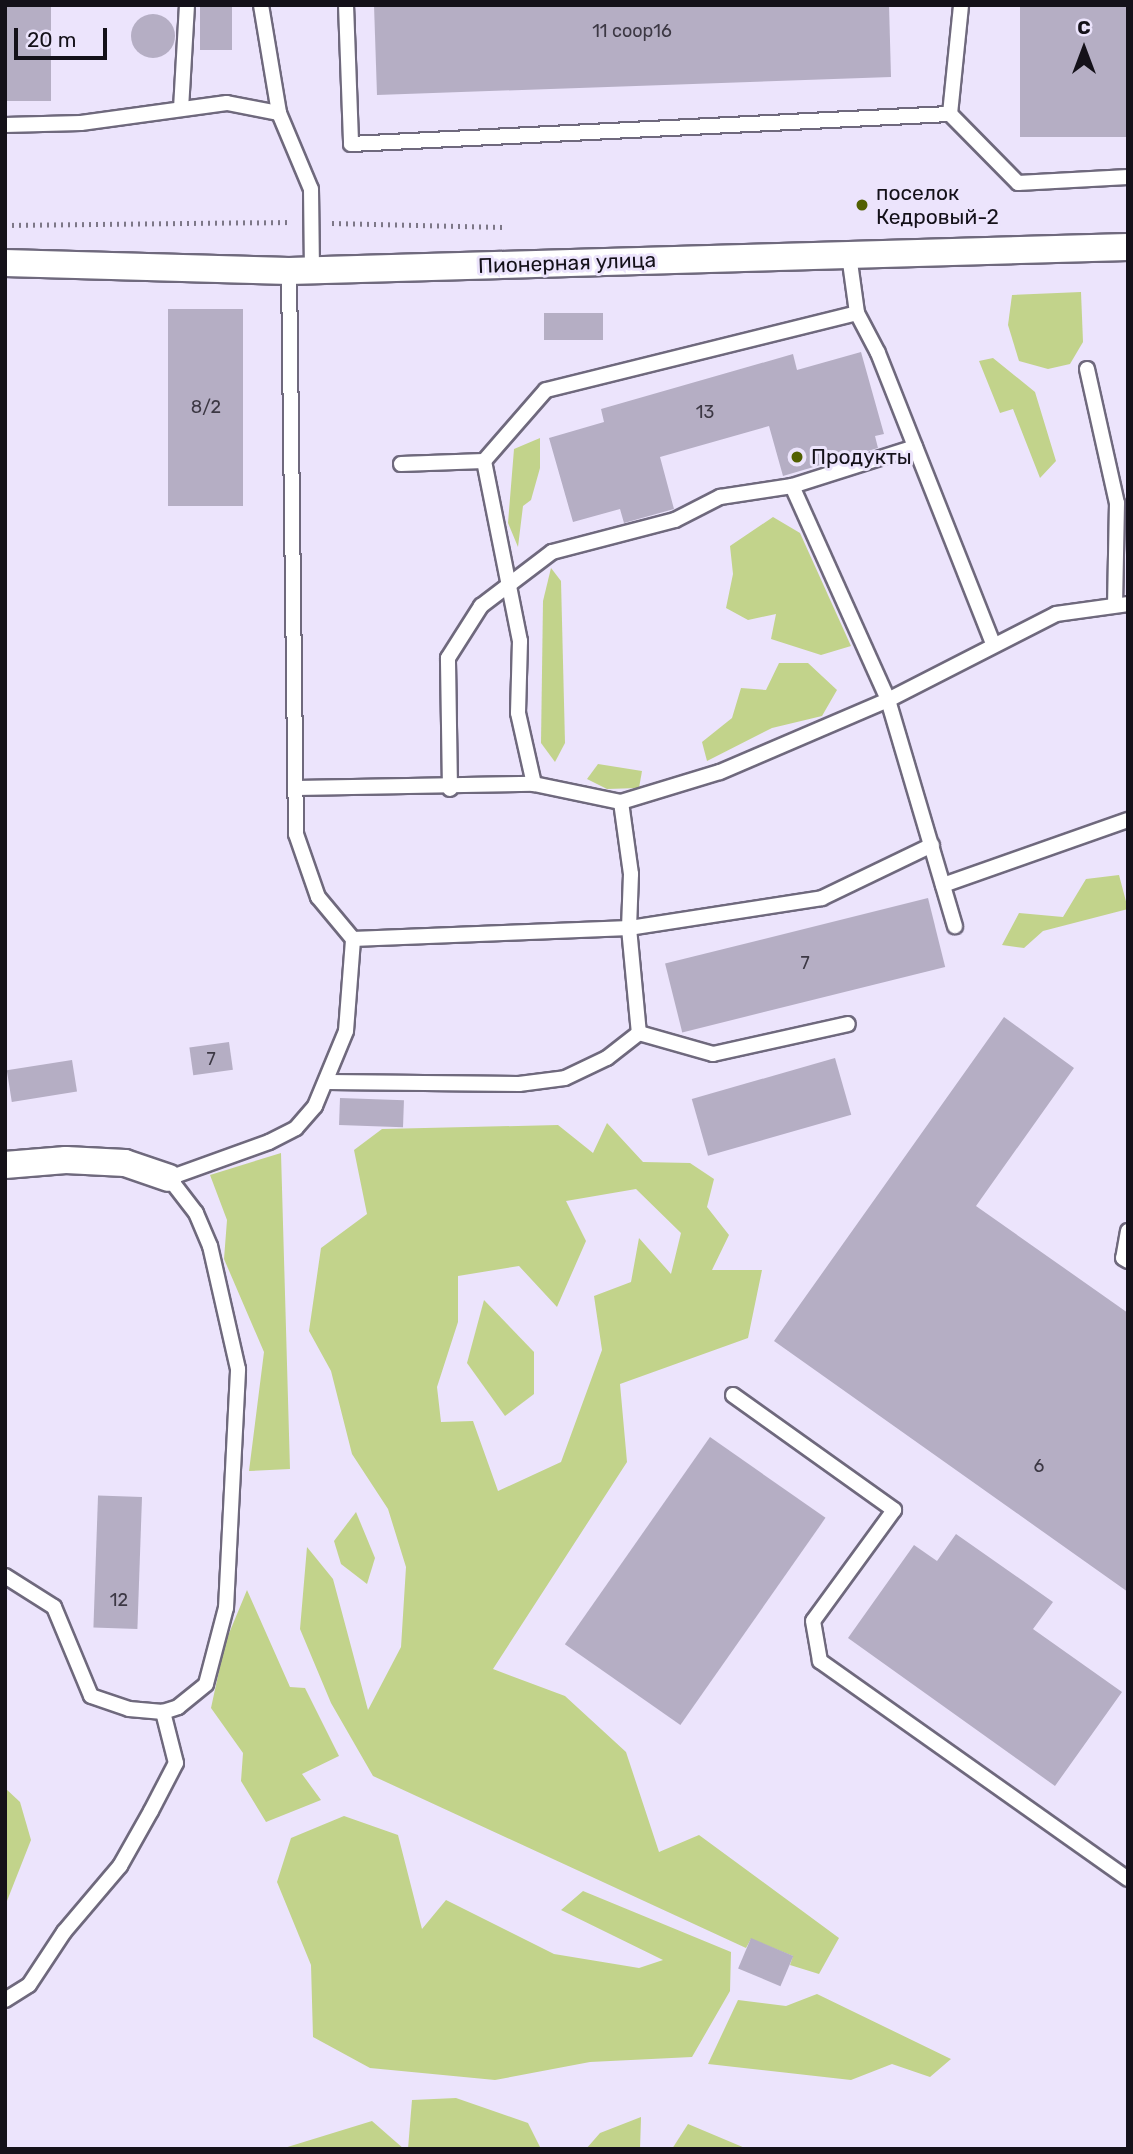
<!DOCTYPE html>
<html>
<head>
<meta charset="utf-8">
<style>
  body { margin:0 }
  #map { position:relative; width:1133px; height:2154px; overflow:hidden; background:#ece4fc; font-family:Rubik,sans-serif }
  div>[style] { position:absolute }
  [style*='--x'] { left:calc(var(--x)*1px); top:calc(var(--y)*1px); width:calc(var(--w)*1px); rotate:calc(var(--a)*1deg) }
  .green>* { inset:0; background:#c2d38b }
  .building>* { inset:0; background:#b5aec4; transform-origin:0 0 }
  .round { border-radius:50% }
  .path>* { height:4.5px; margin-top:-2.25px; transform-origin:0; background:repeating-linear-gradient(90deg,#7d7787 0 2px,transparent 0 7px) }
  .roads { filter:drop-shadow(2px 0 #6f697d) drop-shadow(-2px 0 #6f697d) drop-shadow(0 2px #6f697d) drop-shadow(0 -2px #6f697d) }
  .service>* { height:14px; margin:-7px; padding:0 7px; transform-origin:7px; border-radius:7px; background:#fff }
  .minor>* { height:26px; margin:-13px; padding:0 13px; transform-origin:13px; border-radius:13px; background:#fff }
  .dots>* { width:19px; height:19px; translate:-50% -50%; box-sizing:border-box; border:4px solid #ece4fc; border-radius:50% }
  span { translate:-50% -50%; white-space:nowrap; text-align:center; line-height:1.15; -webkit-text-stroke:6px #ece4fc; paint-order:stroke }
  .number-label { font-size:18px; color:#3c3844 }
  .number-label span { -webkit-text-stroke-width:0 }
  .poi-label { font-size:21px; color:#141119 }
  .left { translate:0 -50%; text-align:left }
  .street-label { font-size:21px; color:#141119 }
  .frame { position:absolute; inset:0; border:7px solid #141119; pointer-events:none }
  .north { position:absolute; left:1049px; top:14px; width:70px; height:70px; -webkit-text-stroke:5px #ece4fc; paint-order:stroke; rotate:0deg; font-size:19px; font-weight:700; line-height:28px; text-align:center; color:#141119 }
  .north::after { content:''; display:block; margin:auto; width:24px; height:32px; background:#141119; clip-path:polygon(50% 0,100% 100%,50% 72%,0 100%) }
  .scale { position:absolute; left:14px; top:28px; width:93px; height:32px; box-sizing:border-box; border:4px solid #141119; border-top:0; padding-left:9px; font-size:21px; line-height:24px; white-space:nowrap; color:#141119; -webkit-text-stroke:5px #ece4fc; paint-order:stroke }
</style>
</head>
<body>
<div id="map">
  <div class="green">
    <div style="clip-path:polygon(1081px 292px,1083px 342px,1070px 364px,1048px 369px,1019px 361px,1008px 325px,1012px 295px)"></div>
    <div style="clip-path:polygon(993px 358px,1035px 392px,1056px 461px,1040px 478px,1013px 409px,1000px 413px,979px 361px)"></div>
    <div style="clip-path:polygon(540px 438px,540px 468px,531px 500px,523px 506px,518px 547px,508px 523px,514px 449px)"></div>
    <div style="clip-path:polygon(773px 517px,800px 533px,851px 646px,821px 655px,771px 639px,776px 614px,748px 620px,726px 608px,733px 574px,730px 546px)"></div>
    <div style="clip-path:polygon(551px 568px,561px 581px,565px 743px,555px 762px,541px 743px,543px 601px)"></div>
    <div style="clip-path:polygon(779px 663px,808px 663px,837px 690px,822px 716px,772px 728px,707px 761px,702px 742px,732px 718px,741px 688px,766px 690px)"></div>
    <div style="clip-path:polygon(598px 764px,642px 771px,639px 788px,607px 789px,587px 779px)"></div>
    <div style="clip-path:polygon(1119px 875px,1128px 909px,1043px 931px,1024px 948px,1002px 945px,1019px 913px,1063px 917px,1086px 879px)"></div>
    <div style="clip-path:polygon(evenodd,607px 1123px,643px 1162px,690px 1163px,714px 1179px,707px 1207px,729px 1235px,712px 1270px,762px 1270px,748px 1338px,620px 1384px,627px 1462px,493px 1669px,565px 1696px,626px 1752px,659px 1852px,699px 1835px,839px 1938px,819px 1974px,790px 1965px,793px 1956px,751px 1939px,746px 1948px,373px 1776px,331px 1703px,300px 1629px,307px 1547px,333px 1579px,368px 1710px,401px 1647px,406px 1567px,388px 1509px,352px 1454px,331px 1371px,309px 1331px,321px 1248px,367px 1214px,354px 1150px,382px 1129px,558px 1125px,593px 1153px,607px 1123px,636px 1189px,681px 1233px,671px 1274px,639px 1238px,631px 1282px,594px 1296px,602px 1350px,561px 1462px,498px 1491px,473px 1421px,441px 1422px,437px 1387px,458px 1322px,458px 1276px,519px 1266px,557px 1307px,586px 1241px,566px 1201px,636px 1189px)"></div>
    <div style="clip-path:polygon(281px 1153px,290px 1469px,249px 1471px,264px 1352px,224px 1259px,227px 1220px,210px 1175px)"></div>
    <div style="clip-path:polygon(484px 1300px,534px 1352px,534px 1394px,505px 1416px,467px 1363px)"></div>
    <div style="clip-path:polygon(356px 1512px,375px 1558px,367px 1584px,341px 1564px,334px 1541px)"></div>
    <div style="clip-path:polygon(247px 1590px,290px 1687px,305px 1688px,339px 1756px,302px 1774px,321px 1800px,266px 1822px,241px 1781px,243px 1753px,211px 1708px,225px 1643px)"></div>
    <div style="clip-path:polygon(5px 1788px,20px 1802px,31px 1840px,5px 1906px)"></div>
    <div style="clip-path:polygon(344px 1816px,398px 1835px,422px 1929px,446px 1900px,554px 1954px,639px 1968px,663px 1960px,561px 1910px,583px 1891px,731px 1952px,730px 1991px,692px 2057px,590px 2062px,495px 2080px,370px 2068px,313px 2037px,311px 1965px,277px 1882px,291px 1838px)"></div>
    <div style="clip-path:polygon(817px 1994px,951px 2059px,930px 2077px,892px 2064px,851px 2080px,708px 2064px,738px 2000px,786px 2006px)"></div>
    <div style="clip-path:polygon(456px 2098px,528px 2123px,541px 2149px,408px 2149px,412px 2100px)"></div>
    <div style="clip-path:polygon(641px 2117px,640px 2149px,586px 2149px,600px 2133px)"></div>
    <div style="clip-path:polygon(372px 2121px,404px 2149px,280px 2149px,281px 2149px)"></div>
    <div style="clip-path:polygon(688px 2124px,745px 2148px,747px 2149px,672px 2149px)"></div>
  </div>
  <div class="building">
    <div style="left:5px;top:5px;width:46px;height:96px"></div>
    <div style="left:200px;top:5px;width:32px;height:45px"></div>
    <div style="clip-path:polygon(374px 5px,889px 5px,891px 77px,377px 95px)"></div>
    <div style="left:1020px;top:5px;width:108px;height:132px"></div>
    <div class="round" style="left:131px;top:14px;width:44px;height:44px"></div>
    <div style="left:168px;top:309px;width:75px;height:197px"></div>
    <div style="left:603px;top:313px;width:27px;height:59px;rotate:90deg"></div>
    <div style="clip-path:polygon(861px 352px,884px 434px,875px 436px,878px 448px,783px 476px,769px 426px,660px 457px,674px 509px,624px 523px,620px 509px,573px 522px,549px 438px,604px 422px,601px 409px,793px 354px,797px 370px)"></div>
    <div style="left:928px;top:898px;width:71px;height:271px;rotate:76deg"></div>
    <div style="clip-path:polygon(1004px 1017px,1074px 1068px,976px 1206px,1128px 1313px,1128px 1592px,774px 1341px)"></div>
    <div style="left:229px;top:1042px;width:28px;height:40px;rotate:82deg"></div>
    <div style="left:835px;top:1058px;width:59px;height:149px;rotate:74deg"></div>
    <div style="left:72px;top:1060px;width:32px;height:66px;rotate:81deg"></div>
    <div style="left:340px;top:1098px;width:64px;height:27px;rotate:2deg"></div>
    <div style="left:710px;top:1437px;width:141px;height:253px;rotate:35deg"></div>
    <div style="left:142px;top:1497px;width:132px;height:44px;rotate:92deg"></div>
    <div style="clip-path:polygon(956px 1534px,1053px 1602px,1033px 1629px,1122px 1692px,1055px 1786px,848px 1638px,914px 1545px,937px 1561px)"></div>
    <div style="left:751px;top:1938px;width:46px;height:33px;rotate:23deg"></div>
  </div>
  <div class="path">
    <div style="--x:332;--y:223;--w:171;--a:1.3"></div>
    <div style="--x:5;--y:225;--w:286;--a:-0.6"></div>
  </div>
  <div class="roads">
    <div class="service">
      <div style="--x:261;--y:5;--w:109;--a:80.5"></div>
      <div style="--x:346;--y:5;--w:139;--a:87.9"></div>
      <div style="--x:351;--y:144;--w:600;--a:-2.87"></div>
      <div style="--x:950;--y:114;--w:97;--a:45.4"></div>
      <div style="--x:1018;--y:183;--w:110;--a:-3.1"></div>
      <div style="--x:181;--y:109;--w:104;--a:-86.7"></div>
      <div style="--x:950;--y:114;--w:110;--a:-84.2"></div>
      <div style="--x:5;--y:125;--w:76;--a:-1.5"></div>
      <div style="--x:81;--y:123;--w:147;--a:-7.8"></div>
      <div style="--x:227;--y:103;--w:53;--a:10.9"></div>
      <div style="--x:279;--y:113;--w:82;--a:67.2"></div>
      <div style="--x:311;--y:189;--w:82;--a:89.3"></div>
      <div style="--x:849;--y:255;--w:59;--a:82.1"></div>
      <div style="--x:857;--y:313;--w:45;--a:62.3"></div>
      <div style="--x:878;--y:353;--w:312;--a:68.4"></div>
      <div style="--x:289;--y:271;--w:563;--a:89.29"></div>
      <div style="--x:296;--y:834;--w:67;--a:70.8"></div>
      <div style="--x:318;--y:897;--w:55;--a:50.2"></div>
      <div style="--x:353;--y:939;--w:276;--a:-2.3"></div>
      <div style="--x:629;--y:928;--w:195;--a:-8.8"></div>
      <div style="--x:822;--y:898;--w:122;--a:-25.7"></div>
      <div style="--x:1087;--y:369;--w:137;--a:77.4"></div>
      <div style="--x:1117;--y:503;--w:102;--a:91.1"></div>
      <div style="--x:484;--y:461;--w:184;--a:78.7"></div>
      <div style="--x:520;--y:641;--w:72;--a:91.6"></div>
      <div style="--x:518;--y:713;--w:73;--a:77.3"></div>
      <div style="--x:401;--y:464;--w:83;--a:-2.1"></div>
      <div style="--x:484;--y:461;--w:94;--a:-48.9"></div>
      <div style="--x:546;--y:390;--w:320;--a:-13.9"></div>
      <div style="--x:792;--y:486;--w:235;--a:65.8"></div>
      <div style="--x:888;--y:700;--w:236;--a:73.5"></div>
      <div style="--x:296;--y:788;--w:238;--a:-1"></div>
      <div style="--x:534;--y:784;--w:89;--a:11.7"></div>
      <div style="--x:621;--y:802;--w:103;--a:-16.9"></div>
      <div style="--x:720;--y:772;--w:183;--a:-23.2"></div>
      <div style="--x:888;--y:700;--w:189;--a:-27.1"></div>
      <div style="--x:1056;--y:614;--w:73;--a:-7.9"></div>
      <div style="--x:450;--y:789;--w:131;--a:-90.9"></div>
      <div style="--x:448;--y:658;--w:62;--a:-57.6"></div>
      <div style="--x:481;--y:606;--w:89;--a:-37.3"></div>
      <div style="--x:552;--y:552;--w:127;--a:-14.6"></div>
      <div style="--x:675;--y:520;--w:51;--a:-27.1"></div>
      <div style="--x:720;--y:497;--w:73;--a:-8.7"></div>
      <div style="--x:792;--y:486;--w:129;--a:-17.6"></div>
      <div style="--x:621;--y:802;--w:73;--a:82.1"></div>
      <div style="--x:631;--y:874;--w:54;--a:92.1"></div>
      <div style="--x:629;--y:928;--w:105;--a:84.6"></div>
      <div style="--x:639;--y:1033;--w:77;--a:15.8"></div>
      <div style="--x:713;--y:1054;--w:138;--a:-12.5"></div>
      <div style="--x:943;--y:885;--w:196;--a:-19.4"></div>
      <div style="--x:329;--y:1082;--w:190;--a:0.6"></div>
      <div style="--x:519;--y:1084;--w:46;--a:-7.4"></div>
      <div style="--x:565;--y:1078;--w:47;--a:-25.5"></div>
      <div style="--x:607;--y:1058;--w:41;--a:-38"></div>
      <div style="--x:1128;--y:1231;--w:27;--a:100"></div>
      <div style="--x:1123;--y:1258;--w:6;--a:31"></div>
      <div style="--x:733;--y:1395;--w:198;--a:35.5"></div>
      <div style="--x:894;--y:1510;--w:137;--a:126.1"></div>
      <div style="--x:813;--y:1621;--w:41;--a:80.1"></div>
      <div style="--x:820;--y:1661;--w:377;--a:35.3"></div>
      <div style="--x:5;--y:1576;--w:58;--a:32.3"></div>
      <div style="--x:54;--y:1607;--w:96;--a:67.4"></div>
      <div style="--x:91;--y:1696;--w:40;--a:18.9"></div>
      <div style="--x:129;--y:1709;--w:34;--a:5"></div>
      <div style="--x:163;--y:1712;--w:16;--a:-18"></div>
      <div style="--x:178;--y:1707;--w:36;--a:-39"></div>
      <div style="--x:206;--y:1684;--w:79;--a:-75.3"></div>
      <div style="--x:226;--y:1608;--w:239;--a:-87.1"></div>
      <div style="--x:238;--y:1369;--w:126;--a:-102.8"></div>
      <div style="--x:210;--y:1246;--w:36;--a:-113"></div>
      <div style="--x:196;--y:1213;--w:44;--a:-127.6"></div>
      <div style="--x:169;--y:1178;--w:106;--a:-19.8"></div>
      <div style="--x:269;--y:1142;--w:30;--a:-27"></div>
      <div style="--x:296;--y:1128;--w:29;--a:-49"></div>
      <div style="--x:315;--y:1106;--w:81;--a:-67.5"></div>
      <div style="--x:346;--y:1031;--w:92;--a:-85.6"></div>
      <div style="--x:5;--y:2000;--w:28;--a:-32"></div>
      <div style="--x:29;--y:1985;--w:64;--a:-56.6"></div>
      <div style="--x:64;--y:1932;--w:87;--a:-49.7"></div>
      <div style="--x:120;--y:1866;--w:63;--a:-60.6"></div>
      <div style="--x:151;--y:1811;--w:54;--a:-62.5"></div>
      <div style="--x:176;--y:1763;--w:53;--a:-104.3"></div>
    </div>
    <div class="minor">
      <div style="--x:5;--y:263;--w:284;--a:1.6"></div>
      <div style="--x:289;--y:271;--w:839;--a:-1.64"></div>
      <div style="--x:5;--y:1165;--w:61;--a:-4.7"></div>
      <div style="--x:66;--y:1160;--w:59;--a:2.9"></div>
      <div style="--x:125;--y:1163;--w:46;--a:18.8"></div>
    </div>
  </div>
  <div class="dots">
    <div style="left:862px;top:205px;background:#526002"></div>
    <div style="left:797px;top:457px;background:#526002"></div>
  </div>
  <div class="number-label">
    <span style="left:632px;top:31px">11 соор16</span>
    <span style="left:206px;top:407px">8/2</span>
    <span style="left:705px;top:412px">13</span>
    <span style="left:805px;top:963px">7</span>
    <span style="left:211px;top:1059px">7</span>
    <span style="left:1039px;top:1466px">6</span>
    <span style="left:119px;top:1600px">12</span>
  </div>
  <div class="poi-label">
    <span class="left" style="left:876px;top:205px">поселок<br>Кедровый-2</span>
    <span class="left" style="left:811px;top:457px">Продукты</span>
  </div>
  <div class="street-label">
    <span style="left:567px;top:263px;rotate:-2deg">Пионерная улица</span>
  </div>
  <div class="frame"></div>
  <div class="north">С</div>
  <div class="scale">20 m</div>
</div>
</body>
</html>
